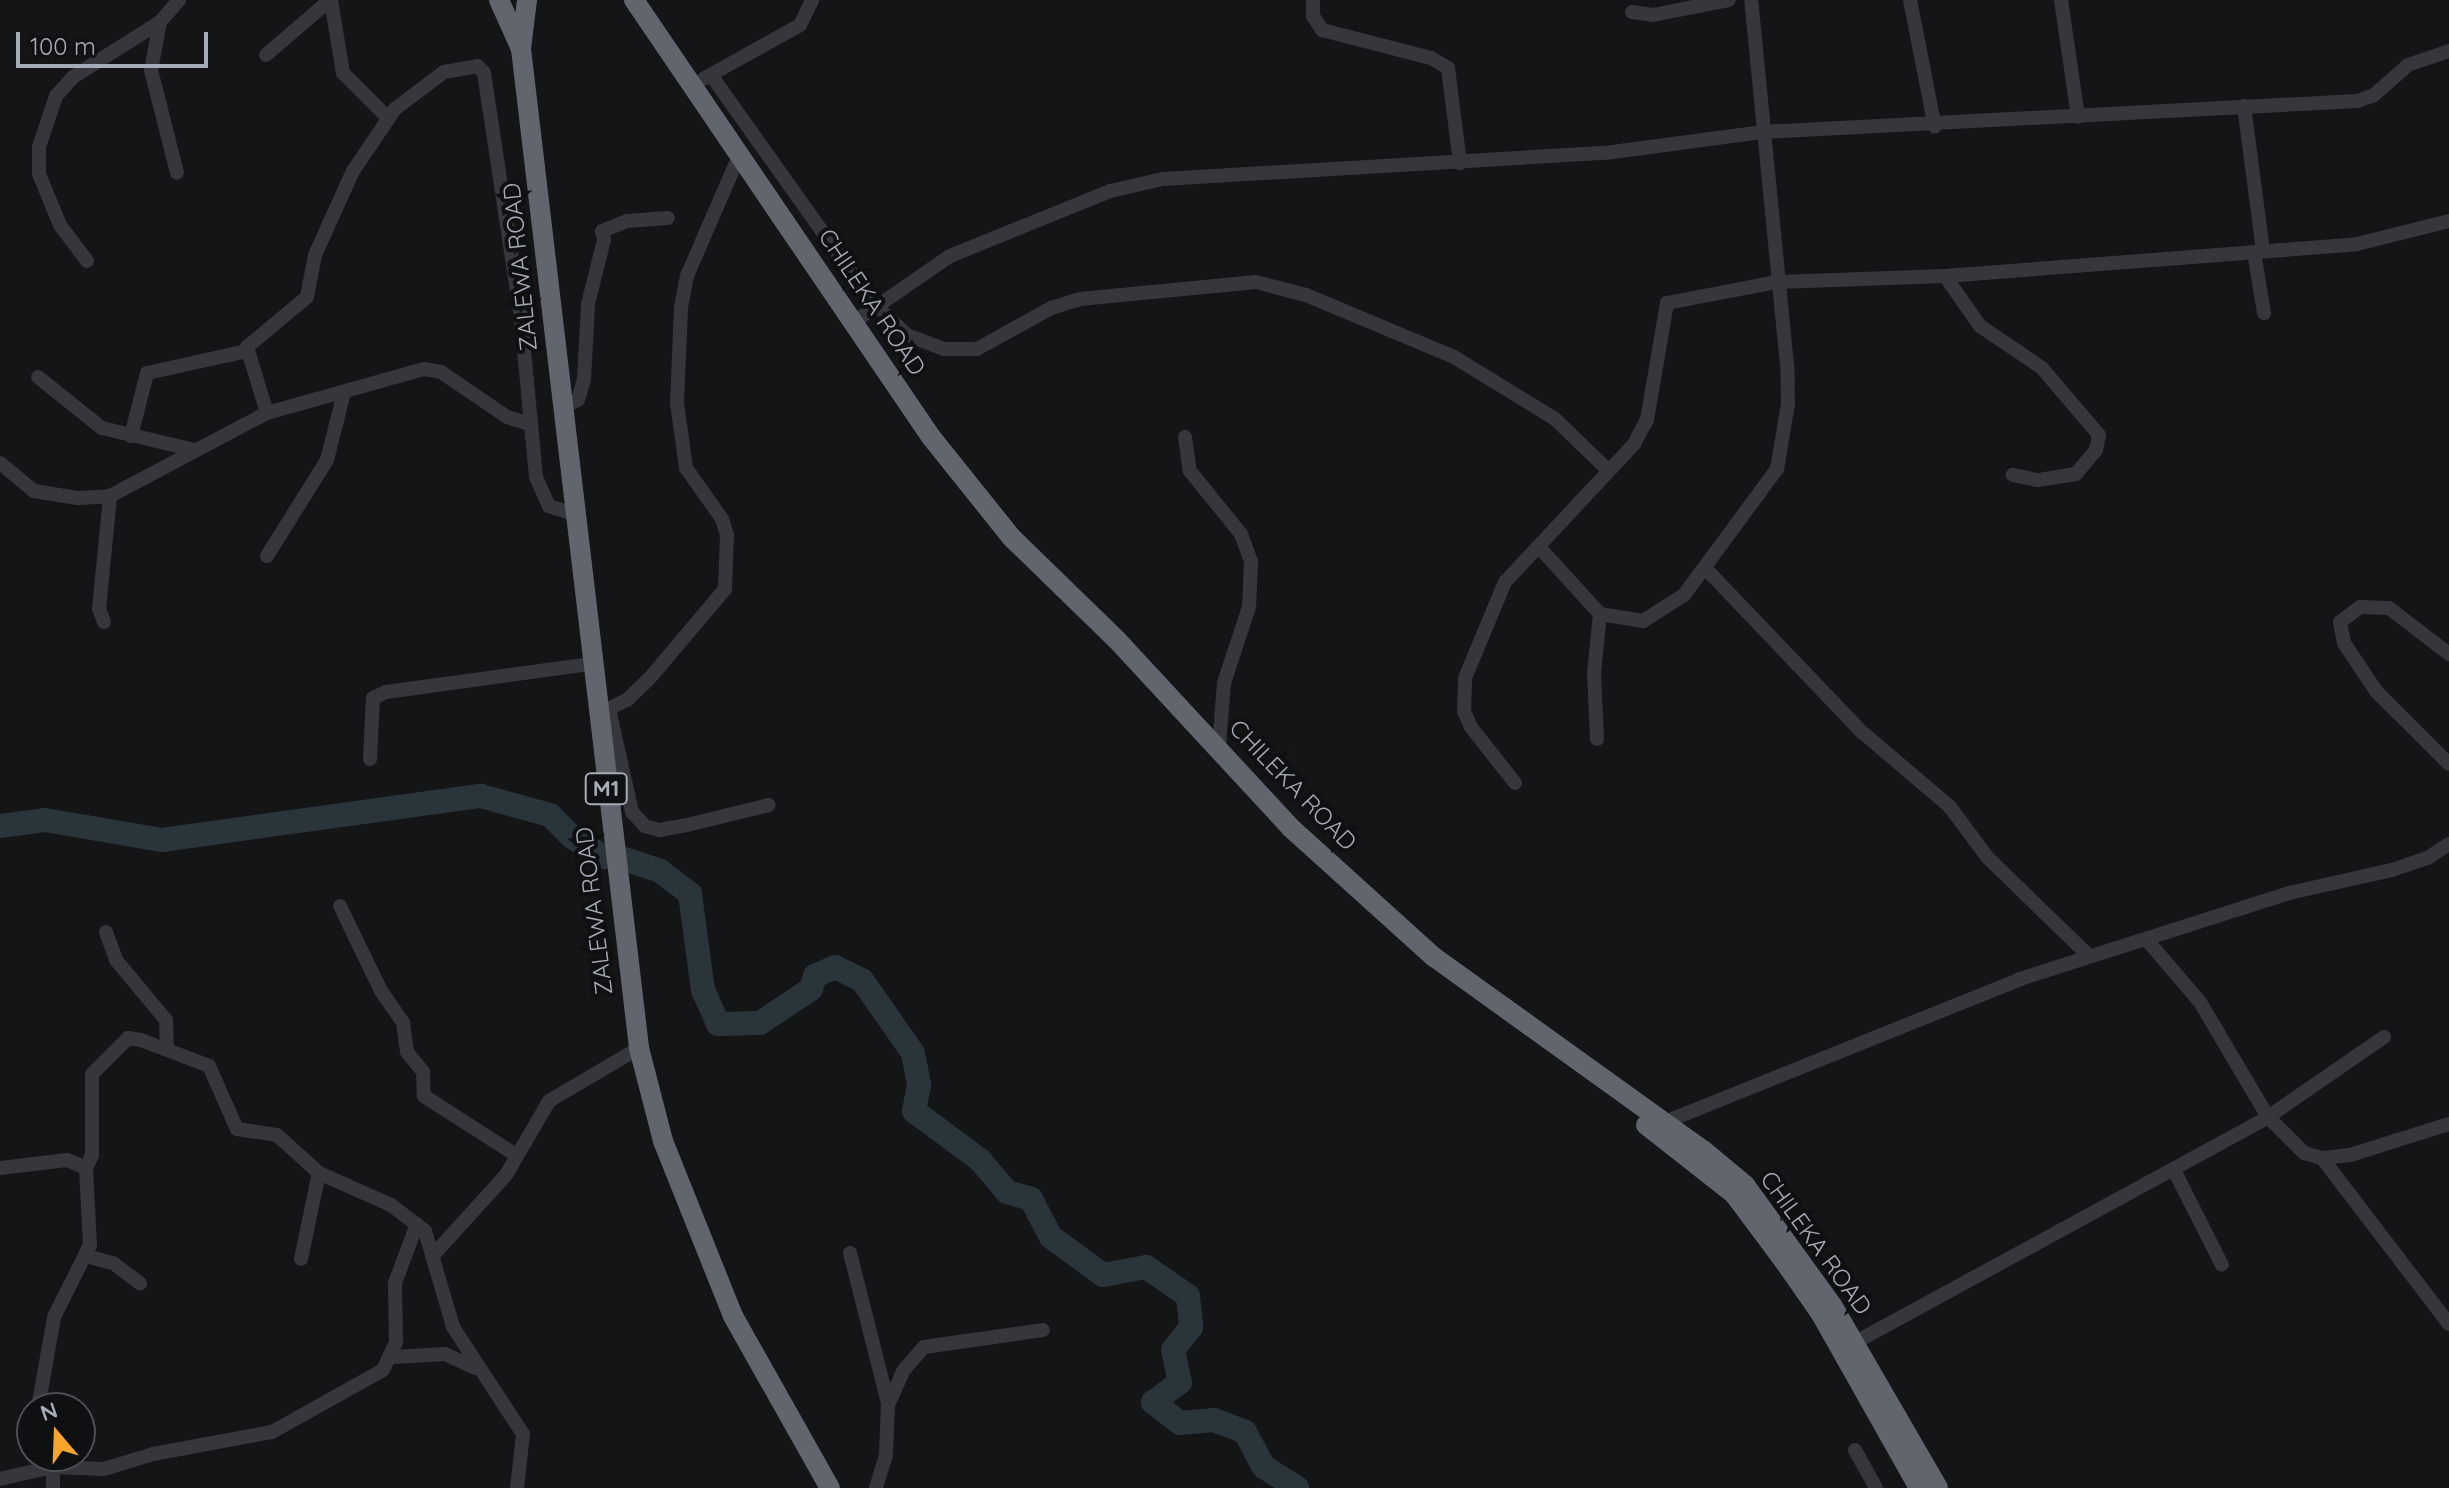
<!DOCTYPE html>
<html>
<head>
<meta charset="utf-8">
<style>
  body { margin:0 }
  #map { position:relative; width:2449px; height:1488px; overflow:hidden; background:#141516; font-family:Quicksand,sans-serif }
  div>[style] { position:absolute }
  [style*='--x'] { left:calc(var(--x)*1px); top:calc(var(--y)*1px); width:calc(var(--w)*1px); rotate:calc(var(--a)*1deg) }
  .river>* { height:24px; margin:-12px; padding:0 12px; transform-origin:12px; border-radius:12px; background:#2a343b }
  .minor>* { height:14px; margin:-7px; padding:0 7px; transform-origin:7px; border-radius:7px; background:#35373c }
  .highway>* { height:20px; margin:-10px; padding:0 10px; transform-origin:10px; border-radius:10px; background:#61656d }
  span { translate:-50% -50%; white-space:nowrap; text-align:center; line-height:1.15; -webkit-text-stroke:8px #0f1011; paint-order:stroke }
  .shield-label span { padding:2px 6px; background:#0f1011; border:2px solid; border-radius:6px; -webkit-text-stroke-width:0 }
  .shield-label { font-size:22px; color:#a6acb7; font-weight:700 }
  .street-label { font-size:24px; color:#a6acb7 }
  .north { position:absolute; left:16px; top:1392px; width:80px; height:80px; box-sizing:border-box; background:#0f1011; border:2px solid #4b4e53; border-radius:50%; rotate:341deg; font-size:22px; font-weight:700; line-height:32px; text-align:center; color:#a6acb7 }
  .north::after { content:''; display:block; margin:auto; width:28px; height:36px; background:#f7a42c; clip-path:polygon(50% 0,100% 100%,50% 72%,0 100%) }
  .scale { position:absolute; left:16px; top:32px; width:192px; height:36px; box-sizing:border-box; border:4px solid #a6acb7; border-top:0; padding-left:10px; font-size:24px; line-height:28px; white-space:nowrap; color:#a6acb7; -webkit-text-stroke:6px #0f1011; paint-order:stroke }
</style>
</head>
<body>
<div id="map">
  <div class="river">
    <div style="--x:0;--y:826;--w:45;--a:-7.6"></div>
    <div style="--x:45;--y:820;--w:119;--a:9.7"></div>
    <div style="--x:162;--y:840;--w:322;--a:-7.9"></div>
    <div style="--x:481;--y:796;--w:72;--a:15.4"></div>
    <div style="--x:550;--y:815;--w:31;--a:45"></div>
    <div style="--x:572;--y:837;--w:38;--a:32"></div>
    <div style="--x:624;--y:859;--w:38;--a:18"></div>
    <div style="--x:660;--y:871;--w:38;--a:37"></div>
    <div style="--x:690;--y:894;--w:97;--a:82.3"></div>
    <div style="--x:703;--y:990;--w:37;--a:66"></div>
    <div style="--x:718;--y:1024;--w:42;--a:-1.4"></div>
    <div style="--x:760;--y:1023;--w:61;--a:-33.7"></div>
    <div style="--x:811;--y:989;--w:14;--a:-73"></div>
    <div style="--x:815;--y:976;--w:22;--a:-24"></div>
    <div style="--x:835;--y:967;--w:30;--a:26"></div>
    <div style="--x:862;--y:980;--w:89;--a:55.1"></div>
    <div style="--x:913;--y:1053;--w:33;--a:79"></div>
    <div style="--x:919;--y:1085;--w:26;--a:101"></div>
    <div style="--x:914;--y:1111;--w:82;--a:36.6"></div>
    <div style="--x:980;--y:1160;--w:42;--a:49.8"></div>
    <div style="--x:1007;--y:1192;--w:25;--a:16"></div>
    <div style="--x:1031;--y:1199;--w:43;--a:62.2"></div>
    <div style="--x:1051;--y:1237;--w:64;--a:36.2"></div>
    <div style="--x:1103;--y:1275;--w:44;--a:-10.5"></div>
    <div style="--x:1146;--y:1267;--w:51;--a:34.6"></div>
    <div style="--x:1188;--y:1296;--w:31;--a:84"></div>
    <div style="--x:1191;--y:1327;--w:29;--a:128"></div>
    <div style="--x:1173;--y:1350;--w:33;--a:78"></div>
    <div style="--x:1180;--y:1382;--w:34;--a:143"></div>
    <div style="--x:1153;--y:1402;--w:34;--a:38"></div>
    <div style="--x:1180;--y:1423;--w:34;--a:-5"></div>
    <div style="--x:1214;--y:1420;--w:33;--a:21"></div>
    <div style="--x:1245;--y:1432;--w:40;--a:62"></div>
    <div style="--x:1264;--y:1467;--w:39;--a:32"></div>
  </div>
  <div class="minor">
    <div style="--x:331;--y:0;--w:74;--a:80.7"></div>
    <div style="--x:343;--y:73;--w:64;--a:45"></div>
    <div style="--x:1313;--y:0;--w:16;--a:90"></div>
    <div style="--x:1313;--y:16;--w:17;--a:57"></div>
    <div style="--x:1322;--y:30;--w:113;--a:14.4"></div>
    <div style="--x:1431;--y:58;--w:20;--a:30"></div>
    <div style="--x:1448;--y:68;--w:96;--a:82.8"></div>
    <div style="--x:1910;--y:0;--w:129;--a:78.9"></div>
    <div style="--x:2061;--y:0;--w:118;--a:81.7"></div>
    <div style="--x:1632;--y:12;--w:21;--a:8"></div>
    <div style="--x:1653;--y:15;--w:77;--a:-11.2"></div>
    <div style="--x:160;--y:22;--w:49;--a:100.6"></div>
    <div style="--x:151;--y:70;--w:106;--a:75.8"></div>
    <div style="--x:266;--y:55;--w:84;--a:-40.7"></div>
    <div style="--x:711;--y:75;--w:281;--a:54.6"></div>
    <div style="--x:874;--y:304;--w:45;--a:43.2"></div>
    <div style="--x:907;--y:335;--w:40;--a:21"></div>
    <div style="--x:944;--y:349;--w:33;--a:0"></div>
    <div style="--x:977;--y:349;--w:85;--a:-29"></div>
    <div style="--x:1051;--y:308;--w:30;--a:-17"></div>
    <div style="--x:1080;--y:299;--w:177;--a:-5.5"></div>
    <div style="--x:1256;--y:282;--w:52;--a:14.6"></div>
    <div style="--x:1306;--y:295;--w:160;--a:22.7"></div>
    <div style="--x:1454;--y:357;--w:119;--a:31.5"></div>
    <div style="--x:1555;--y:419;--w:72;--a:43.9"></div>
    <div style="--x:703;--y:79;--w:111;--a:-29.1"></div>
    <div style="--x:800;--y:25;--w:28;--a:-64"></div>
    <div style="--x:2244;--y:106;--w:146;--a:82.5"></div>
    <div style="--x:2254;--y:252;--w:62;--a:80.7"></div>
    <div style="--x:87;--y:261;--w:45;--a:-126.9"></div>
    <div style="--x:60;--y:225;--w:55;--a:-112.4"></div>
    <div style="--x:39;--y:174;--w:27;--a:-90"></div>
    <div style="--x:39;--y:147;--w:54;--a:-71.6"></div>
    <div style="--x:56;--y:96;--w:25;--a:-48"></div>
    <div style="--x:73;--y:77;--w:103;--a:-32.3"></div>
    <div style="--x:160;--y:22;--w:29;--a:-49"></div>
    <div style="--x:1945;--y:276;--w:61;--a:55"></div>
    <div style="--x:1980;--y:326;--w:75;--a:34.1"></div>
    <div style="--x:2042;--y:368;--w:88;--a:49.6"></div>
    <div style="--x:2099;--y:435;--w:15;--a:101"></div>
    <div style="--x:2096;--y:450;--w:31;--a:130"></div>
    <div style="--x:2076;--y:474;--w:39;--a:171"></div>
    <div style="--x:2037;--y:480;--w:25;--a:-168"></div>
    <div style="--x:854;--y:322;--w:116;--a:-34.5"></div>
    <div style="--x:950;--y:256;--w:173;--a:-22.1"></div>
    <div style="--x:1110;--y:191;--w:54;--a:-12.8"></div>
    <div style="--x:1163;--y:179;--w:443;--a:-3.4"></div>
    <div style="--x:1605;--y:153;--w:158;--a:-7.6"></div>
    <div style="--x:1762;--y:132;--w:596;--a:-2.98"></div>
    <div style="--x:2357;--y:101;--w:18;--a:-19"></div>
    <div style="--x:2374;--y:95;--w:45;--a:-41.4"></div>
    <div style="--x:2408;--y:65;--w:43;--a:-18.9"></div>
    <div style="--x:38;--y:377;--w:82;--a:38.6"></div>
    <div style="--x:102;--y:428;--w:95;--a:13.4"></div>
    <div style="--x:562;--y:407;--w:17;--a:-24"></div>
    <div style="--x:578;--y:400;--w:22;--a:-74"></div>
    <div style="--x:584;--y:379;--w:75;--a:-86.9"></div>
    <div style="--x:588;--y:304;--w:66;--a:-76"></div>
    <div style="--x:604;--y:240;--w:9;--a:-103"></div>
    <div style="--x:602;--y:231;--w:27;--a:-22"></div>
    <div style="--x:627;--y:221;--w:41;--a:-4.2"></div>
    <div style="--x:267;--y:413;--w:69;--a:-106.9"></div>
    <div style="--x:247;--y:347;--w:78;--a:-39.8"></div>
    <div style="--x:307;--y:297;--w:43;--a:-79.2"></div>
    <div style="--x:315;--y:255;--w:92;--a:-65.7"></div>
    <div style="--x:353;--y:171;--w:75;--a:-55.9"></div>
    <div style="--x:395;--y:109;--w:61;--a:-37.1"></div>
    <div style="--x:444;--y:72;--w:34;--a:-10"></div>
    <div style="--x:477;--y:66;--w:10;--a:45"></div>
    <div style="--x:484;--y:73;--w:248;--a:81.4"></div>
    <div style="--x:521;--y:318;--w:160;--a:84.6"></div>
    <div style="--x:536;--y:477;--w:32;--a:66"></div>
    <div style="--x:549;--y:506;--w:25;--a:18"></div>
    <div style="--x:131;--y:436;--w:65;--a:-75.7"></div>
    <div style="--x:147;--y:373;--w:102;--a:-12.4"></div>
    <div style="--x:1185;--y:437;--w:34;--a:82"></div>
    <div style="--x:1190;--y:471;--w:81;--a:51"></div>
    <div style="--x:1241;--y:534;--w:30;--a:70"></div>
    <div style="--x:1251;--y:562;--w:45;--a:92.5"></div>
    <div style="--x:1249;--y:607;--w:80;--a:108.2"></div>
    <div style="--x:1224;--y:683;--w:64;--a:94.5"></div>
    <div style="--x:0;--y:463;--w:44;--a:39.5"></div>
    <div style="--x:34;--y:491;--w:44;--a:9.2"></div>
    <div style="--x:77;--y:498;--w:33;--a:-3"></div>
    <div style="--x:110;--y:496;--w:178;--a:-27.9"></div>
    <div style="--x:267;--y:413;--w:163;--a:-15.7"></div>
    <div style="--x:424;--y:369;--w:17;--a:10"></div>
    <div style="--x:441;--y:372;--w:80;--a:34.3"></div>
    <div style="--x:507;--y:417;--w:24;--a:17"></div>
    <div style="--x:1539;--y:547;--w:91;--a:47.7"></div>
    <div style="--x:1600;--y:614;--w:44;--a:9.2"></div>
    <div style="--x:1643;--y:621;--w:49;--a:-32.4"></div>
    <div style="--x:1684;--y:595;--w:157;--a:-53.6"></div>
    <div style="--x:1777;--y:469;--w:66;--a:-80.4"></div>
    <div style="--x:1788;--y:404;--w:39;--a:-91"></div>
    <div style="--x:1787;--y:365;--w:367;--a:-95.6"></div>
    <div style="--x:267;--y:556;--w:113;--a:-58"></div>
    <div style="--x:327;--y:460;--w:69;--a:-75.8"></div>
    <div style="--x:1706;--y:569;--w:226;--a:46.3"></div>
    <div style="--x:1862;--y:732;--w:116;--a:40.4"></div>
    <div style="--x:1950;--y:807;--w:64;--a:53.3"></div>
    <div style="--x:1988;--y:858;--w:141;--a:44.1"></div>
    <div style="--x:104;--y:622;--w:14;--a:-111"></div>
    <div style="--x:99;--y:609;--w:114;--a:-84.4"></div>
    <div style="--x:2449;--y:654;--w:76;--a:-142.5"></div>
    <div style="--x:2389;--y:608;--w:29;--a:-178"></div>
    <div style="--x:2360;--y:607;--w:25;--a:143"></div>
    <div style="--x:2340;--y:622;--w:21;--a:79"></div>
    <div style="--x:2344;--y:643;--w:58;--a:56.3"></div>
    <div style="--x:2376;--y:691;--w:103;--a:45"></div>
    <div style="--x:609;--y:709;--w:106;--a:77.4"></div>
    <div style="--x:632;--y:812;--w:19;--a:47"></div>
    <div style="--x:645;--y:826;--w:15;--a:16"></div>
    <div style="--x:659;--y:830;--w:28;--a:-10"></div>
    <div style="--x:687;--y:825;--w:84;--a:-13.7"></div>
    <div style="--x:598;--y:714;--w:32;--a:-26"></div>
    <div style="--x:627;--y:700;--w:30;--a:-44"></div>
    <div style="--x:649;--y:679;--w:118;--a:-49.8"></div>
    <div style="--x:725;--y:589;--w:54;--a:-87.9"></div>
    <div style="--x:727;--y:535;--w:17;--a:-107"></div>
    <div style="--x:722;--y:519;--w:62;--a:-125.2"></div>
    <div style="--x:686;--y:468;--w:66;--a:-97.9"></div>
    <div style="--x:677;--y:403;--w:96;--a:-87.6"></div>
    <div style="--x:681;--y:307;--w:32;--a:-79"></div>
    <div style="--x:687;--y:276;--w:121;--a:-66.6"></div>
    <div style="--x:1597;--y:739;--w:66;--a:-92.6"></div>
    <div style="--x:1594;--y:673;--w:59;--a:-84.2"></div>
    <div style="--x:370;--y:759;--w:61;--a:-87.2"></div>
    <div style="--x:373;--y:698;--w:14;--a:-25"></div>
    <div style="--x:386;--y:692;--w:207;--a:-7.8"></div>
    <div style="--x:1515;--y:783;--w:71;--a:-128.2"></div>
    <div style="--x:1471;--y:727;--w:17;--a:-114"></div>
    <div style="--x:1464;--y:711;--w:33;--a:-88"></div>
    <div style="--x:1465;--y:678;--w:104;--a:-67.4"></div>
    <div style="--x:1505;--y:582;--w:189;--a:-46.9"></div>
    <div style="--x:1634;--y:444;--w:27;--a:-62"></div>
    <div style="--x:1647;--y:420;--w:119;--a:-80.3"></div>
    <div style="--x:1667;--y:303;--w:111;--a:-10.9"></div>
    <div style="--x:1776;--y:282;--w:169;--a:-2"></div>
    <div style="--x:1945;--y:276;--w:413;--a:-4.4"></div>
    <div style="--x:2357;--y:244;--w:95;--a:-14"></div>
    <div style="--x:340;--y:906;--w:94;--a:64.2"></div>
    <div style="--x:381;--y:991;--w:39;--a:55"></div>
    <div style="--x:403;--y:1023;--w:29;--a:82"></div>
    <div style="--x:407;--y:1052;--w:26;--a:51"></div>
    <div style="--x:423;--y:1072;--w:24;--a:88"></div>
    <div style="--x:424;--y:1096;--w:109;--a:32.7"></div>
    <div style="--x:106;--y:932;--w:30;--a:70"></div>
    <div style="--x:116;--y:960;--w:78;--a:50.2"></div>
    <div style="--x:166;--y:1020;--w:27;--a:88"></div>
    <div style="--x:2147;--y:940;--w:82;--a:49.5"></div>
    <div style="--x:2200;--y:1002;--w:134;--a:59.4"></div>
    <div style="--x:2268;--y:1117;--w:51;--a:45"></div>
    <div style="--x:2304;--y:1153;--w:19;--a:16"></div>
    <div style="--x:2322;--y:1158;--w:28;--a:-6"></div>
    <div style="--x:2350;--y:1155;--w:104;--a:-17.4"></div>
    <div style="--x:1665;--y:1122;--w:383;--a:-21.9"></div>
    <div style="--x:2020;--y:979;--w:282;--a:-17.7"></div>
    <div style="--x:2289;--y:893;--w:106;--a:-12.6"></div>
    <div style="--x:2392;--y:870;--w:39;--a:-19"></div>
    <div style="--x:2429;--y:857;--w:24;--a:-33"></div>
    <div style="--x:2322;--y:1158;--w:209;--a:52.6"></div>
    <div style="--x:0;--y:1168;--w:67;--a:-6.8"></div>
    <div style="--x:67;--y:1160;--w:21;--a:23"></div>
    <div style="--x:2174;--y:1170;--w:106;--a:63.2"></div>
    <div style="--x:436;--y:1252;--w:104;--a:-47.7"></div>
    <div style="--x:506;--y:1175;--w:86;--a:-59.8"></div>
    <div style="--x:549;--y:1101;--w:104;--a:-30.5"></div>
    <div style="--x:850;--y:1253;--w:155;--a:75.8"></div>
    <div style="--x:888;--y:1403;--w:52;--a:92.2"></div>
    <div style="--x:886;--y:1455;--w:34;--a:107"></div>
    <div style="--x:86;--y:1256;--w:28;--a:15"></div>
    <div style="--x:113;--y:1263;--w:34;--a:37"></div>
    <div style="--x:301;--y:1259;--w:88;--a:-78.2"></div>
    <div style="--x:1854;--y:1343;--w:472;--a:-28.6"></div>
    <div style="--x:2268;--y:1117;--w:141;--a:-34.6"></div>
    <div style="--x:393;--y:1357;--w:52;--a:-3.3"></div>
    <div style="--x:445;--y:1354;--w:33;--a:25"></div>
    <div style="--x:889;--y:1403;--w:35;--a:-66"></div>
    <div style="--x:903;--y:1371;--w:32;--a:-49"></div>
    <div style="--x:924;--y:1347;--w:120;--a:-8.1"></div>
    <div style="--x:38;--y:1408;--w:92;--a:-80"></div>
    <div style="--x:54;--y:1317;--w:80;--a:-63.4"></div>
    <div style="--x:90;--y:1245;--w:77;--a:-93"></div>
    <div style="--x:86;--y:1168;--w:14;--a:-65"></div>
    <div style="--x:92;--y:1155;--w:81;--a:-90"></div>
    <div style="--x:92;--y:1074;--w:51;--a:-45"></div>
    <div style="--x:128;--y:1038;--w:13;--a:9"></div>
    <div style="--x:141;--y:1040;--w:73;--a:20.9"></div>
    <div style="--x:209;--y:1066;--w:69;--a:66"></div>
    <div style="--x:237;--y:1129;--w:40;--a:8.5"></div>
    <div style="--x:277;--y:1135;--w:57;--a:42.1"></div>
    <div style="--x:319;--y:1173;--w:79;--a:24"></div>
    <div style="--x:391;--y:1205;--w:43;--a:37.4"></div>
    <div style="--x:425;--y:1231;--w:100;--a:73.7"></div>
    <div style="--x:453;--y:1327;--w:128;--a:56.8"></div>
    <div style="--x:523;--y:1434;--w:54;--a:96.3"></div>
    <div style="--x:1855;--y:1450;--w:43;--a:61.1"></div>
    <div style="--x:53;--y:1456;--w:32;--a:90"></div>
    <div style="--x:0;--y:1479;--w:54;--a:-12.8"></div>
    <div style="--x:53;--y:1467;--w:51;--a:2.2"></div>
    <div style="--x:104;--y:1469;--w:51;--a:-17"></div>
    <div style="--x:153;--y:1454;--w:121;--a:-10.5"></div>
    <div style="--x:272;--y:1432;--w:127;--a:-29.2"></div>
    <div style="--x:383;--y:1370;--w:31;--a:-65"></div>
    <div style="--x:396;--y:1342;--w:59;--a:-91"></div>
    <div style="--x:395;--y:1283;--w:63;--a:-69.6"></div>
  </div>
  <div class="highway">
    <div style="--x:499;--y:0;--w:54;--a:65.8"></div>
    <div style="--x:527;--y:0;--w:49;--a:97"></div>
    <div style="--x:521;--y:49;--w:1006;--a:83.26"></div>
    <div style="--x:639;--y:1048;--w:96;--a:75.5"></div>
    <div style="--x:663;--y:1141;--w:188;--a:68.2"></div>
    <div style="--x:733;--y:1316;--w:197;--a:60.6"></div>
    <div style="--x:634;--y:0;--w:528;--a:55.8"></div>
    <div style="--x:931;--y:437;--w:129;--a:51.3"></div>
    <div style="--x:1012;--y:538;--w:146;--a:44.2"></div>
    <div style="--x:1117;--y:640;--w:256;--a:47.2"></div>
    <div style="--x:1291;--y:828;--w:193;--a:42.1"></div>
    <div style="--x:1434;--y:957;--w:331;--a:35.7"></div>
    <div style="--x:1703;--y:1150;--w:55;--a:39.8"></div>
    <div style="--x:1745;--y:1185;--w:148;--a:54.1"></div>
    <div style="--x:1832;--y:1305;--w:211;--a:59.9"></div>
    <div style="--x:1646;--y:1125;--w:112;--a:38.1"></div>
    <div style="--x:1734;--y:1194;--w:84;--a:53.3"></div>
    <div style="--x:1784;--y:1261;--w:65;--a:55.1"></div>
    <div style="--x:1821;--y:1314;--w:200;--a:60.6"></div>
  </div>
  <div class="shield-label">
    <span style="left:606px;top:789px">M1</span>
  </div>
  <div class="street-label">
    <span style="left:520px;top:267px;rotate:-96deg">ZALEWA ROAD</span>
    <span style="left:872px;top:302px;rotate:56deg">CHILEKA ROAD</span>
    <span style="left:1293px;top:785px;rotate:46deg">CHILEKA ROAD</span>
    <span style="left:594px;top:911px;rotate:-97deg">ZALEWA ROAD</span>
    <span style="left:1816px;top:1243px;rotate:54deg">CHILEKA ROAD</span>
  </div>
  <div class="north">N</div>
  <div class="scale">100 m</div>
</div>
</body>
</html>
